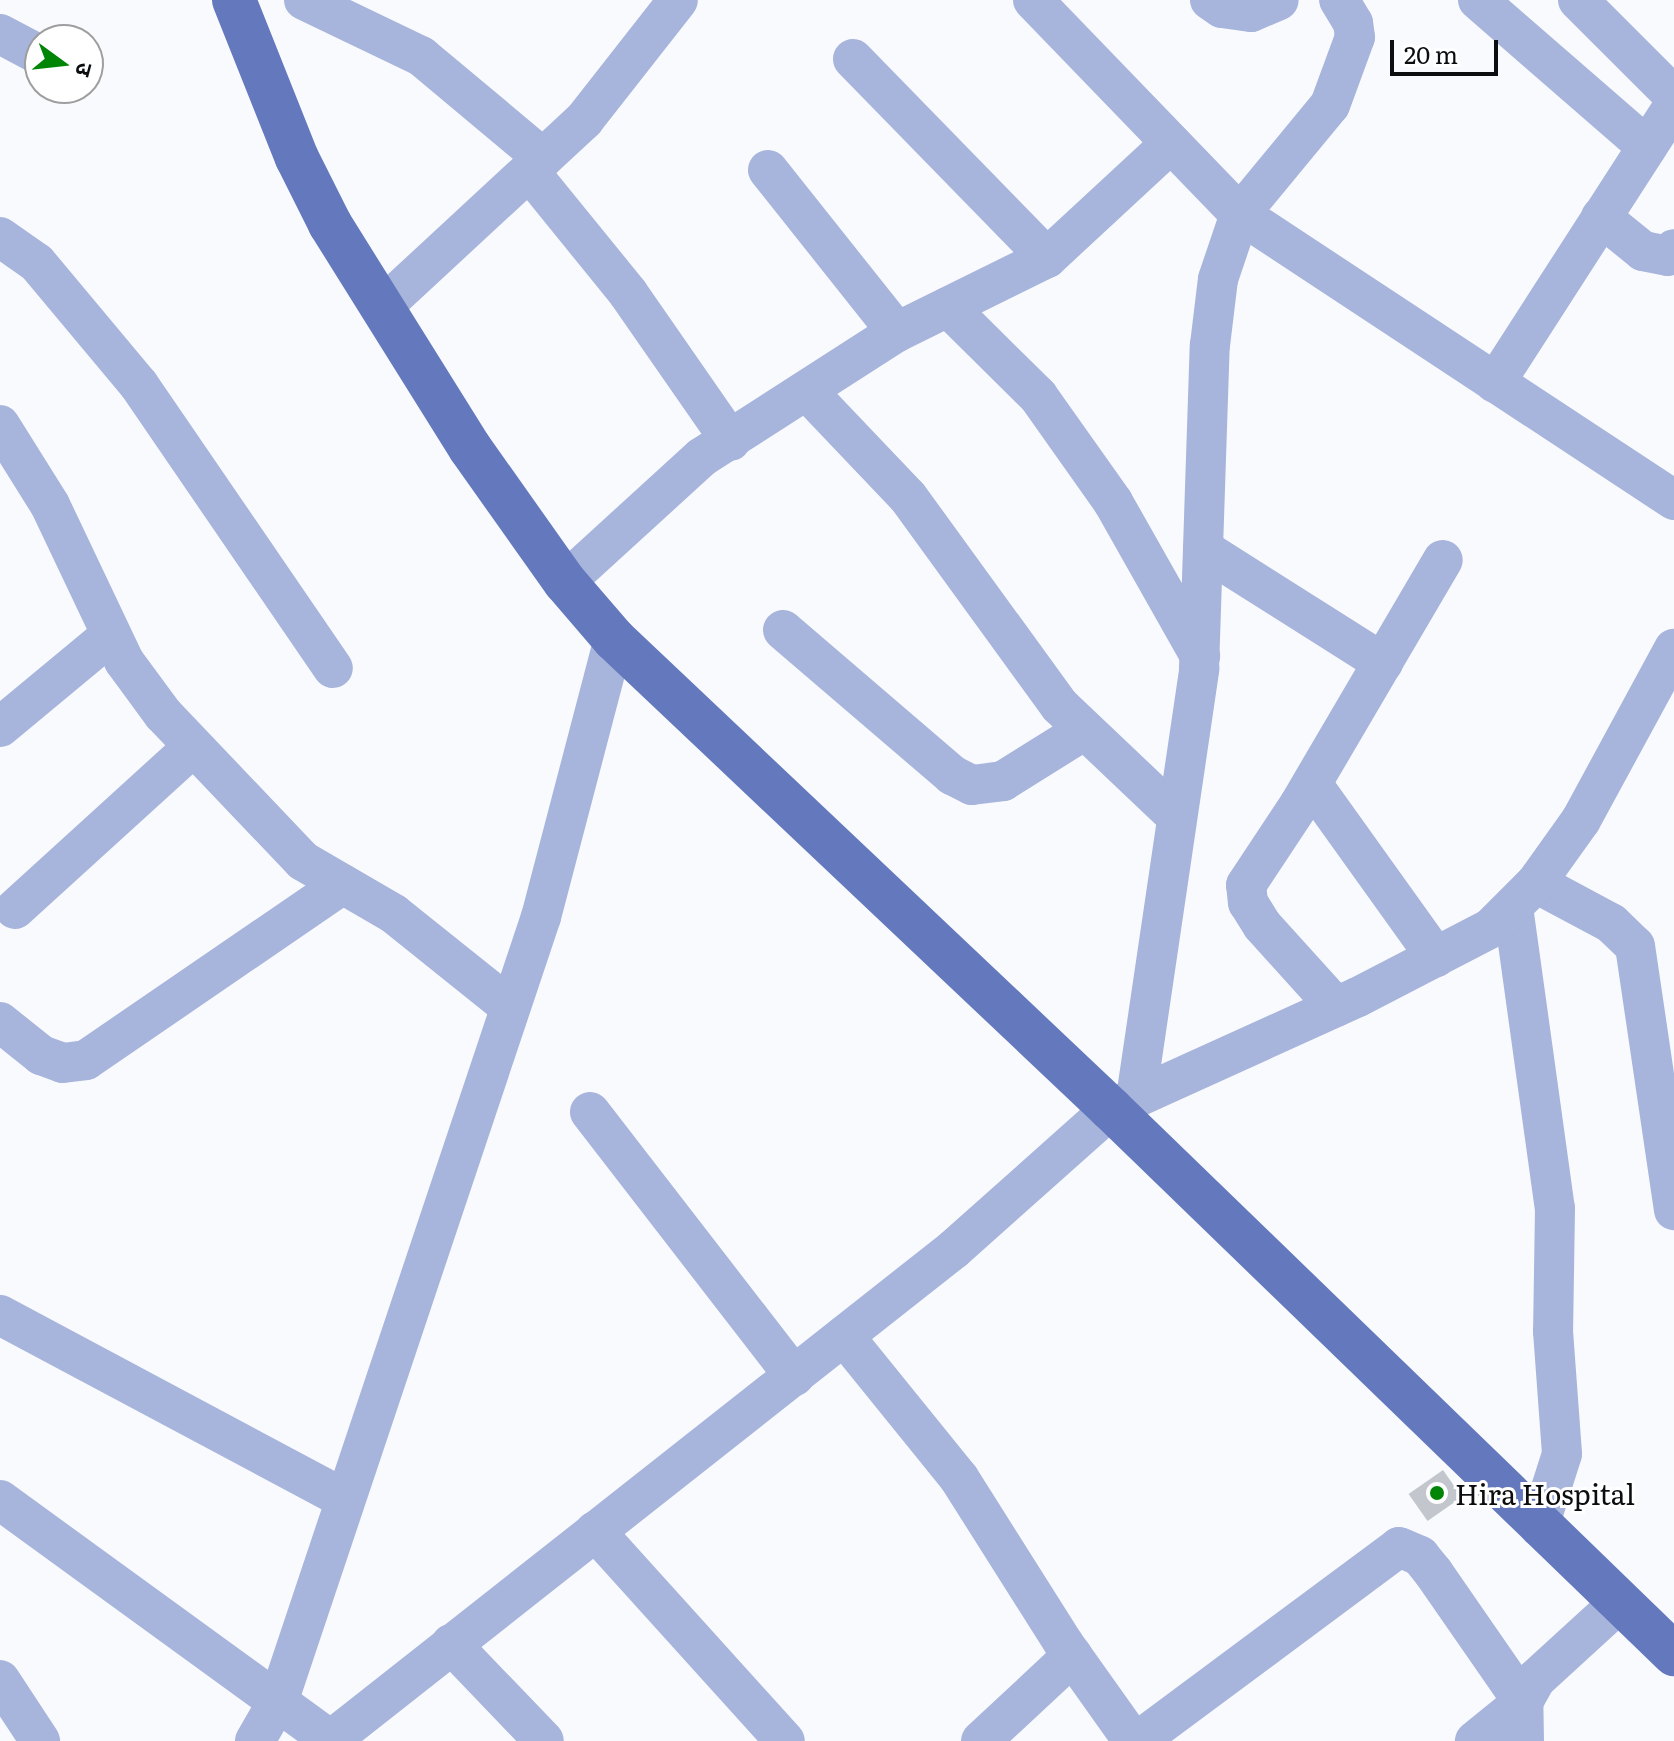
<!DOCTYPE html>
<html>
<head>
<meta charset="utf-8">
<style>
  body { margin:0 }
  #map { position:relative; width:1674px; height:1741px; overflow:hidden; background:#f8fafe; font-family:Literata,"Noto Sans Devanagari",serif }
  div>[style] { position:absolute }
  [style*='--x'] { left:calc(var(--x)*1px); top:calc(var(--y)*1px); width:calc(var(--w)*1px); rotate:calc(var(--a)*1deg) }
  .building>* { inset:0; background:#c4c6ce; transform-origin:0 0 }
  .minor>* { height:40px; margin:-20px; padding:0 20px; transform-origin:20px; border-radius:20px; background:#a7b4db }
  .major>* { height:44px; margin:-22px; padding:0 22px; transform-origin:22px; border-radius:22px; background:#6478bd }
  .dots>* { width:22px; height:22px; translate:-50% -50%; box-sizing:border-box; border:4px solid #fff; border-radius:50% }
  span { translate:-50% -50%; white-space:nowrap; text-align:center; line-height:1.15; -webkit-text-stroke:6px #fff; paint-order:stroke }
  .poi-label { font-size:28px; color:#0c0d0f }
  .left { translate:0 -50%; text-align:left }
  .north { position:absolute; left:24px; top:24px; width:80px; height:80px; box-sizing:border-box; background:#fff; border:2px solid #9e9e9f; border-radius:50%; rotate:105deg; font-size:22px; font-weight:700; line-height:32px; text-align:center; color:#0c0d0f }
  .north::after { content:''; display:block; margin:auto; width:28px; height:36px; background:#008507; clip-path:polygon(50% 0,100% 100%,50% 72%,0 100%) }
  .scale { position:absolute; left:1390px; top:40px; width:108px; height:36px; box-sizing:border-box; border:4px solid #0c0d0f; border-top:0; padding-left:10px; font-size:24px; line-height:28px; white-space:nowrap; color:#0c0d0f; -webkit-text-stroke:6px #fff; paint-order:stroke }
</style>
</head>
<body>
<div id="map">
  <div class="building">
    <div style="left:1443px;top:1470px;width:33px;height:42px;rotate:55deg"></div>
  </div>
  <div class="minor">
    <div style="--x:304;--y:0;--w:130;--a:25.6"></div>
    <div style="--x:421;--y:56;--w:159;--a:39.9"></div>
    <div style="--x:1033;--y:0;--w:298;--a:46"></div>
    <div style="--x:1240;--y:214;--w:520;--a:33.38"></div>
    <div style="--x:1210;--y:0;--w:14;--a:34"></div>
    <div style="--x:1222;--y:8;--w:29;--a:8"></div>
    <div style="--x:1251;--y:12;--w:30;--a:-23"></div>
    <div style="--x:1478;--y:0;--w:224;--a:41"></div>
    <div style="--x:1578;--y:0;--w:136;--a:45"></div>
    <div style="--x:0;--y:34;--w:45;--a:27.7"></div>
    <div style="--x:853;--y:59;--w:278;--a:45.7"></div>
    <div style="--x:768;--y:170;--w:207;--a:51.5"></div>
    <div style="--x:529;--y:171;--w:157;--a:50.9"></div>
    <div style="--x:628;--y:293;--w:180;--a:55.2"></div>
    <div style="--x:1601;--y:217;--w:54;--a:39"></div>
    <div style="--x:1643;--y:251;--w:25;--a:11"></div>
    <div style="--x:1668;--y:256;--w:9;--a:-49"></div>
    <div style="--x:0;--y:237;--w:45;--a:35.1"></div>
    <div style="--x:37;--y:263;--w:159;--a:50.1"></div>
    <div style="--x:139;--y:385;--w:343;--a:55.6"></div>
    <div style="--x:948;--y:307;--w:127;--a:44.7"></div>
    <div style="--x:1038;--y:396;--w:130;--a:54.7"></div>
    <div style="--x:1113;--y:502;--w:177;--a:60.5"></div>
    <div style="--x:381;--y:308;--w:277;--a:-42.8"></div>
    <div style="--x:584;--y:120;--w:152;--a:-51.9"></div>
    <div style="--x:1495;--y:383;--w:331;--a:-57.2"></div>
    <div style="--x:807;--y:391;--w:146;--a:46.4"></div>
    <div style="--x:908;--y:497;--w:258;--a:54"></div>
    <div style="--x:1060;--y:706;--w:158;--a:43.5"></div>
    <div style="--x:0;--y:425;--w:94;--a:58"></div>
    <div style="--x:50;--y:505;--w:173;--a:64.6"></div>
    <div style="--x:124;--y:661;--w:66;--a:53.7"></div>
    <div style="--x:163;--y:714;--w:203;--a:46.4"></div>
    <div style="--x:303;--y:861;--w:105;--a:30.2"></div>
    <div style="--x:394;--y:914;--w:147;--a:38.7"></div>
    <div style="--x:1203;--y:549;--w:213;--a:32.3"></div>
    <div style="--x:565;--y:582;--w:185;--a:-42.4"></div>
    <div style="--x:702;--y:457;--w:232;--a:-32.7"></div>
    <div style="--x:897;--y:332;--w:167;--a:-26.3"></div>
    <div style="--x:1047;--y:258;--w:169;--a:-42.8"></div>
    <div style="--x:783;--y:630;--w:223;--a:40.6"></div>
    <div style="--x:952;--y:775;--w:22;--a:27"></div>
    <div style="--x:972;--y:785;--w:31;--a:-7"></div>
    <div style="--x:1003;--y:781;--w:94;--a:-32"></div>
    <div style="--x:0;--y:727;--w:144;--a:-39.7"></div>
    <div style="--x:1312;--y:784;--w:213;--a:54.4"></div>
    <div style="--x:1536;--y:883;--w:85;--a:28.1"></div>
    <div style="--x:1611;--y:923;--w:33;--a:44"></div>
    <div style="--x:1635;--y:946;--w:267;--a:81.6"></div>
    <div style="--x:1513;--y:907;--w:304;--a:82.1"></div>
    <div style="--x:1555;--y:1208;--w:123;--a:90.9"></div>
    <div style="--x:1553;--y:1331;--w:123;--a:85.8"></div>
    <div style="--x:1562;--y:1454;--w:76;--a:107.7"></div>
    <div style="--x:15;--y:909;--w:241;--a:-42.3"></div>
    <div style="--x:1336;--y:1007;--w:110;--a:-132.1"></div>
    <div style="--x:1262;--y:925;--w:26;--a:-122"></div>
    <div style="--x:1248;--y:903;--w:18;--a:-96"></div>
    <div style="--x:1246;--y:885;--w:96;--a:-56.5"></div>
    <div style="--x:1299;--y:805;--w:284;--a:-59.6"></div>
    <div style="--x:0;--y:1022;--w:53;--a:38.8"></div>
    <div style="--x:41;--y:1055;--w:23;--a:20"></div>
    <div style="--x:63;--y:1063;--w:23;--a:-7"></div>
    <div style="--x:86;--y:1060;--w:311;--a:-34.4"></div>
    <div style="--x:1136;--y:1098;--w:434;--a:-81.6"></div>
    <div style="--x:1199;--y:669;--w:324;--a:-88.1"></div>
    <div style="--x:1210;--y:345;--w:66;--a:-83.1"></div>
    <div style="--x:1218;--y:279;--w:69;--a:-71.3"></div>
    <div style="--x:1240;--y:214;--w:141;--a:-50.5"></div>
    <div style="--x:1330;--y:105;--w:72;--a:-69.8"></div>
    <div style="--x:1355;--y:37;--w:14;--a:-98"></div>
    <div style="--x:1353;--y:23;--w:27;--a:-121"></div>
    <div style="--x:590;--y:1112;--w:334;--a:52.3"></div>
    <div style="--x:0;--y:1315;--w:391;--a:28.1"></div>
    <div style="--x:844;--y:1336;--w:183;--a:51"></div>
    <div style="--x:959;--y:1478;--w:196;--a:57.7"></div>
    <div style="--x:1064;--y:1644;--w:119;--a:54.6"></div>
    <div style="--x:0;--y:1500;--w:410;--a:36"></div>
    <div style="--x:595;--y:1531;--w:283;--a:47.9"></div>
    <div style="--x:451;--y:1644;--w:134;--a:46.2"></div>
    <div style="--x:0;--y:1680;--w:73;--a:56.7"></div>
    <div style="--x:331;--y:1740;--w:793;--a:-38.24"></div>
    <div style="--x:954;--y:1249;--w:210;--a:-41.7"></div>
    <div style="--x:1111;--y:1109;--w:271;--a:-24.4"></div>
    <div style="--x:1358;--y:997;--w:150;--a:-27.4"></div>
    <div style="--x:1491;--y:928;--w:64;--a:-45"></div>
    <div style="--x:1536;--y:883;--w:77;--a:-54.5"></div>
    <div style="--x:1581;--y:820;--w:195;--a:-61.5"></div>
    <div style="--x:255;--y:1741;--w:48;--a:-60.3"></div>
    <div style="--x:279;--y:1699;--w:825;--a:-71.48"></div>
    <div style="--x:541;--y:917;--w:287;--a:-75.3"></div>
    <div style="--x:981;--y:1741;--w:125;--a:-43"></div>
    <div style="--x:1138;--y:1741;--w:325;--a:-36.6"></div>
    <div style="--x:1399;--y:1547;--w:23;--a:23"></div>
    <div style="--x:1420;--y:1556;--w:21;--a:51"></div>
    <div style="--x:1433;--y:1572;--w:158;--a:55.3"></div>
    <div style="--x:1523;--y:1702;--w:62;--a:140.9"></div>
    <div style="--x:1524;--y:1741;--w:39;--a:-91"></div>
    <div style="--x:1523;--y:1702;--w:26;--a:-61"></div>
    <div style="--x:1536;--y:1679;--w:113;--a:-42.5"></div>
  </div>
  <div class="major">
    <div style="--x:234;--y:0;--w:170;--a:68.3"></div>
    <div style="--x:297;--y:158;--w:74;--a:63.4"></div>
    <div style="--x:330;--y:224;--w:264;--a:58"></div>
    <div style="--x:470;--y:448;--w:164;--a:54.7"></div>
    <div style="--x:565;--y:582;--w:75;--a:49.3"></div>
    <div style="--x:614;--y:639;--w:684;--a:43.4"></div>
    <div style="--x:1111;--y:1109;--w:784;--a:44.07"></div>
  </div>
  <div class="dots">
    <div style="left:1437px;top:1493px;background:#008507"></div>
  </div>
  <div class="poi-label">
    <span class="left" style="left:1455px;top:1493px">Hira Hospital</span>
  </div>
  <div class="north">उ</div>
  <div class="scale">20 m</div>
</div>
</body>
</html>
